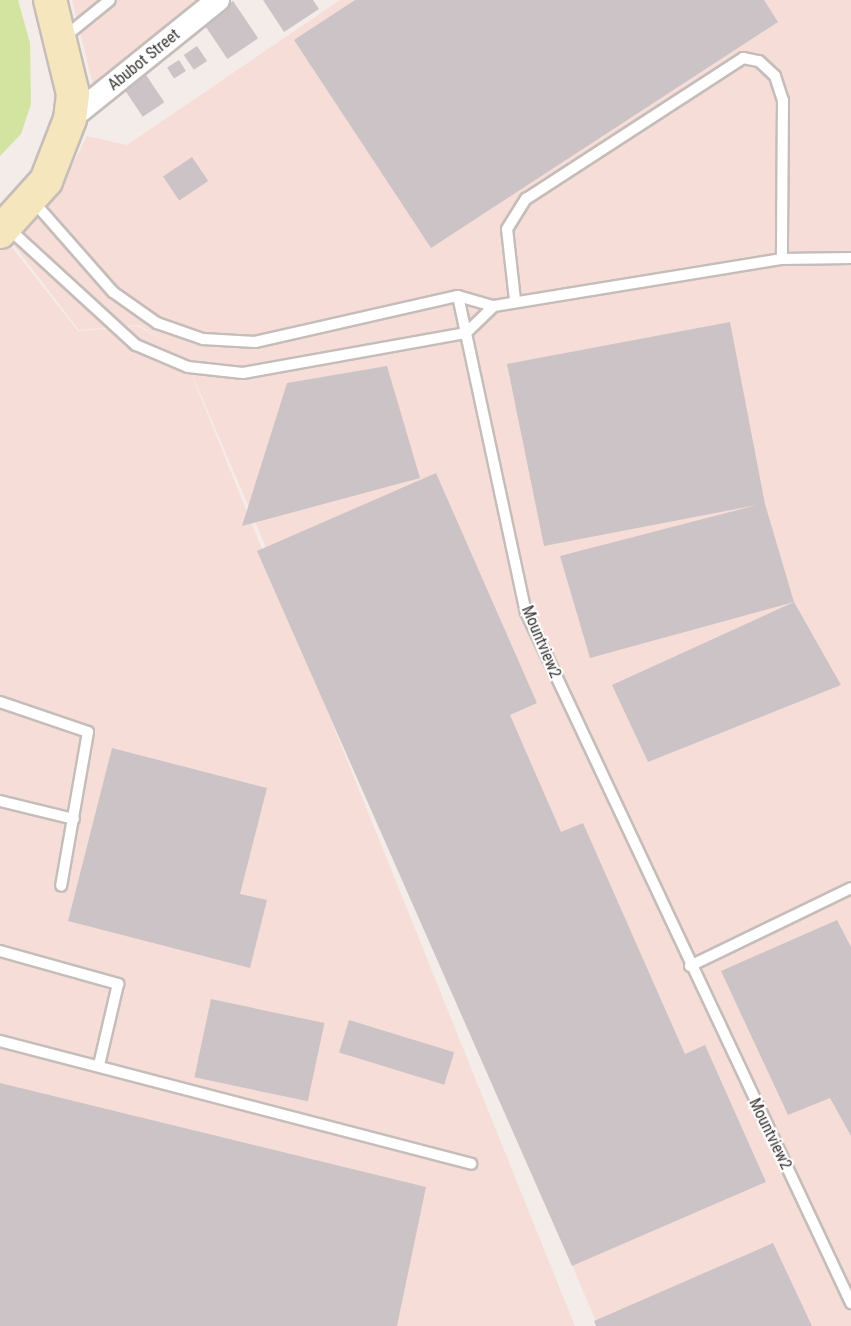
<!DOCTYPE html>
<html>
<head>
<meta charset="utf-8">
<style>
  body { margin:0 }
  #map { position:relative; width:851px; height:1326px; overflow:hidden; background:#f4ece8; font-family:"Roboto Condensed",sans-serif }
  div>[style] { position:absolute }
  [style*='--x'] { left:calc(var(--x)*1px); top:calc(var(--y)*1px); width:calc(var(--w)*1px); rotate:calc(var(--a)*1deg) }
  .industrial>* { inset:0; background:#f7ddd7 }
  .green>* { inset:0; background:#d2e4a0 }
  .building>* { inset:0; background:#ccc3c7; transform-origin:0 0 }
  .roads { filter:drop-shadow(2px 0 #c5bdb9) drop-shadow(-2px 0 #c5bdb9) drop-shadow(0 2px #c5bdb9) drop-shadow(0 -2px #c5bdb9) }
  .service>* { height:10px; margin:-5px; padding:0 5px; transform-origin:5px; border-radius:5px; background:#fff }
  .minor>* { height:22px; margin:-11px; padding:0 11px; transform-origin:11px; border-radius:11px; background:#fff }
  .secondary>* { height:32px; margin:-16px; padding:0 16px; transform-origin:16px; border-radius:16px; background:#f5e6bd }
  span { translate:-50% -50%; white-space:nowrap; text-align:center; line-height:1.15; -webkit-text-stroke:4.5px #fff; paint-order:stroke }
  .street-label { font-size:16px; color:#393634 }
</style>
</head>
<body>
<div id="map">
  <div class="industrial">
    <div style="clip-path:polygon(72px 0,203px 0,96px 97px)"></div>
    <div style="clip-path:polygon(340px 0,851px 0,851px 1326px,598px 1326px,181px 348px,575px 1326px,0 1326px,0 239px,3px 236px,78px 331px,137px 326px,170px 343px,138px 325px,79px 330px,6px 235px,62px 186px,87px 136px,127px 145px)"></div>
  </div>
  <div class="green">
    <div style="clip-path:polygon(0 0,18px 0,30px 43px,31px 104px,21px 134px,0 156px)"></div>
  </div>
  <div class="building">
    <div style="clip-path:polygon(263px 0,313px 0,319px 9px,284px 32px)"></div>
    <div style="clip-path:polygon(355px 0,764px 0,778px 22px,431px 248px,294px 40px)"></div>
    <div style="left:233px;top:1px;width:45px;height:37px;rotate:56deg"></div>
    <div style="left:197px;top:46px;width:18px;height:16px;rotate:56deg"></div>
    <div style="left:179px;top:60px;width:13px;height:14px;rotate:58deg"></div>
    <div style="left:142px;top:69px;width:40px;height:26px;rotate:56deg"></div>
    <div style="left:192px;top:157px;width:29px;height:35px;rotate:56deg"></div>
    <div style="clip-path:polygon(730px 322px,765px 504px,794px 602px,590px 658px,560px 556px,757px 505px,544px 546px,507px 364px)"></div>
    <div style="clip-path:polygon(387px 366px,420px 478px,242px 526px,287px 383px)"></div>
    <div style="clip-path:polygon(436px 473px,537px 703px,510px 715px,561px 832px,583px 823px,685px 1054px,705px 1045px,766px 1182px,572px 1266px,257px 551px)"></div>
    <div style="clip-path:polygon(794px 602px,841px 685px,648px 762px,612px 685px)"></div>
    <div style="clip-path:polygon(112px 748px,267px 788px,240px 894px,267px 900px,250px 968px,68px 921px)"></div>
    <div style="clip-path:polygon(837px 920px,851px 947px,851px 1136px,830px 1098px,788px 1115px,721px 971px)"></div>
    <div style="left:211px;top:999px;width:116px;height:80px;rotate:12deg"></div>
    <div style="left:349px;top:1020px;width:110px;height:34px;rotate:17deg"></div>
    <div style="clip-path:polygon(0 1083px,426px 1187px,397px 1326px,0 1326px)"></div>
    <div style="clip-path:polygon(773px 1243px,812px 1326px,596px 1326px,594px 1321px)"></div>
  </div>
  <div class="roads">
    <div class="service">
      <div style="--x:63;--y:38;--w:60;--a:-39"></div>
      <div style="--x:33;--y:201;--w:121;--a:48.7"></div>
      <div style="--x:113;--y:292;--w:54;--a:35.2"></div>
      <div style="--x:157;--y:323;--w:49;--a:19.2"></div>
      <div style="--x:203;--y:339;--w:52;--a:3.3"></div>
      <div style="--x:255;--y:342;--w:208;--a:-12.8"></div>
      <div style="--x:458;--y:296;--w:37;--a:16"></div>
      <div style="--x:494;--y:306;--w:292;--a:-9.3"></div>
      <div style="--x:782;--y:259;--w:69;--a:-0.8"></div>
      <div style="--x:7;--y:227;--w:175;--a:42.5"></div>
      <div style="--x:136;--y:345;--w:56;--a:22.9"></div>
      <div style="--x:188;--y:367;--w:55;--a:6.2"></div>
      <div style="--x:243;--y:373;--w:227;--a:-10.2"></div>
      <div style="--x:466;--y:333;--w:39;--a:-44"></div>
      <div style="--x:458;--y:296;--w:323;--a:77.9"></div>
      <div style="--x:526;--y:612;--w:764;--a:64.81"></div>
      <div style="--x:515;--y:300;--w:71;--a:-96.4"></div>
      <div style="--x:507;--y:229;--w:36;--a:-58"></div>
      <div style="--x:526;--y:199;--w:259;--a:-33"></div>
      <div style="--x:743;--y:58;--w:16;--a:11"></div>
      <div style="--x:759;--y:61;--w:22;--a:43"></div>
      <div style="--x:775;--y:76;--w:25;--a:72"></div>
      <div style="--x:783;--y:100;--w:159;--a:90.4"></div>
      <div style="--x:0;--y:702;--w:93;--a:18.8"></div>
      <div style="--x:88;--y:732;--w:156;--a:99.9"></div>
      <div style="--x:0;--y:801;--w:76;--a:13.7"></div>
      <div style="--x:0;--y:951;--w:123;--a:15.6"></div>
      <div style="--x:118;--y:984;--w:83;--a:103.2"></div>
      <div style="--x:690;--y:966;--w:179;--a:-25.8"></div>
      <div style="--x:0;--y:1041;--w:487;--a:14.6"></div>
    </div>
    <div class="minor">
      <div style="--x:70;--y:119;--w:190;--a:-38.8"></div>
    </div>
    <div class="secondary">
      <div style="--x:0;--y:232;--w:69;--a:-48"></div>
      <div style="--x:46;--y:181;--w:66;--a:-68.8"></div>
      <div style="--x:70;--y:119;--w:25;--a:-83"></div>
      <div style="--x:73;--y:94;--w:97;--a:-103.7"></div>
    </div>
  </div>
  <div class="street-label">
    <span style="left:144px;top:60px;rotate:-39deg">Abubot Street</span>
    <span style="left:541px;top:642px;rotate:67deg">Mountview2</span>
    <span style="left:770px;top:1134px;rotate:64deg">Mountview2</span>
  </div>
</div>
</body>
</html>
